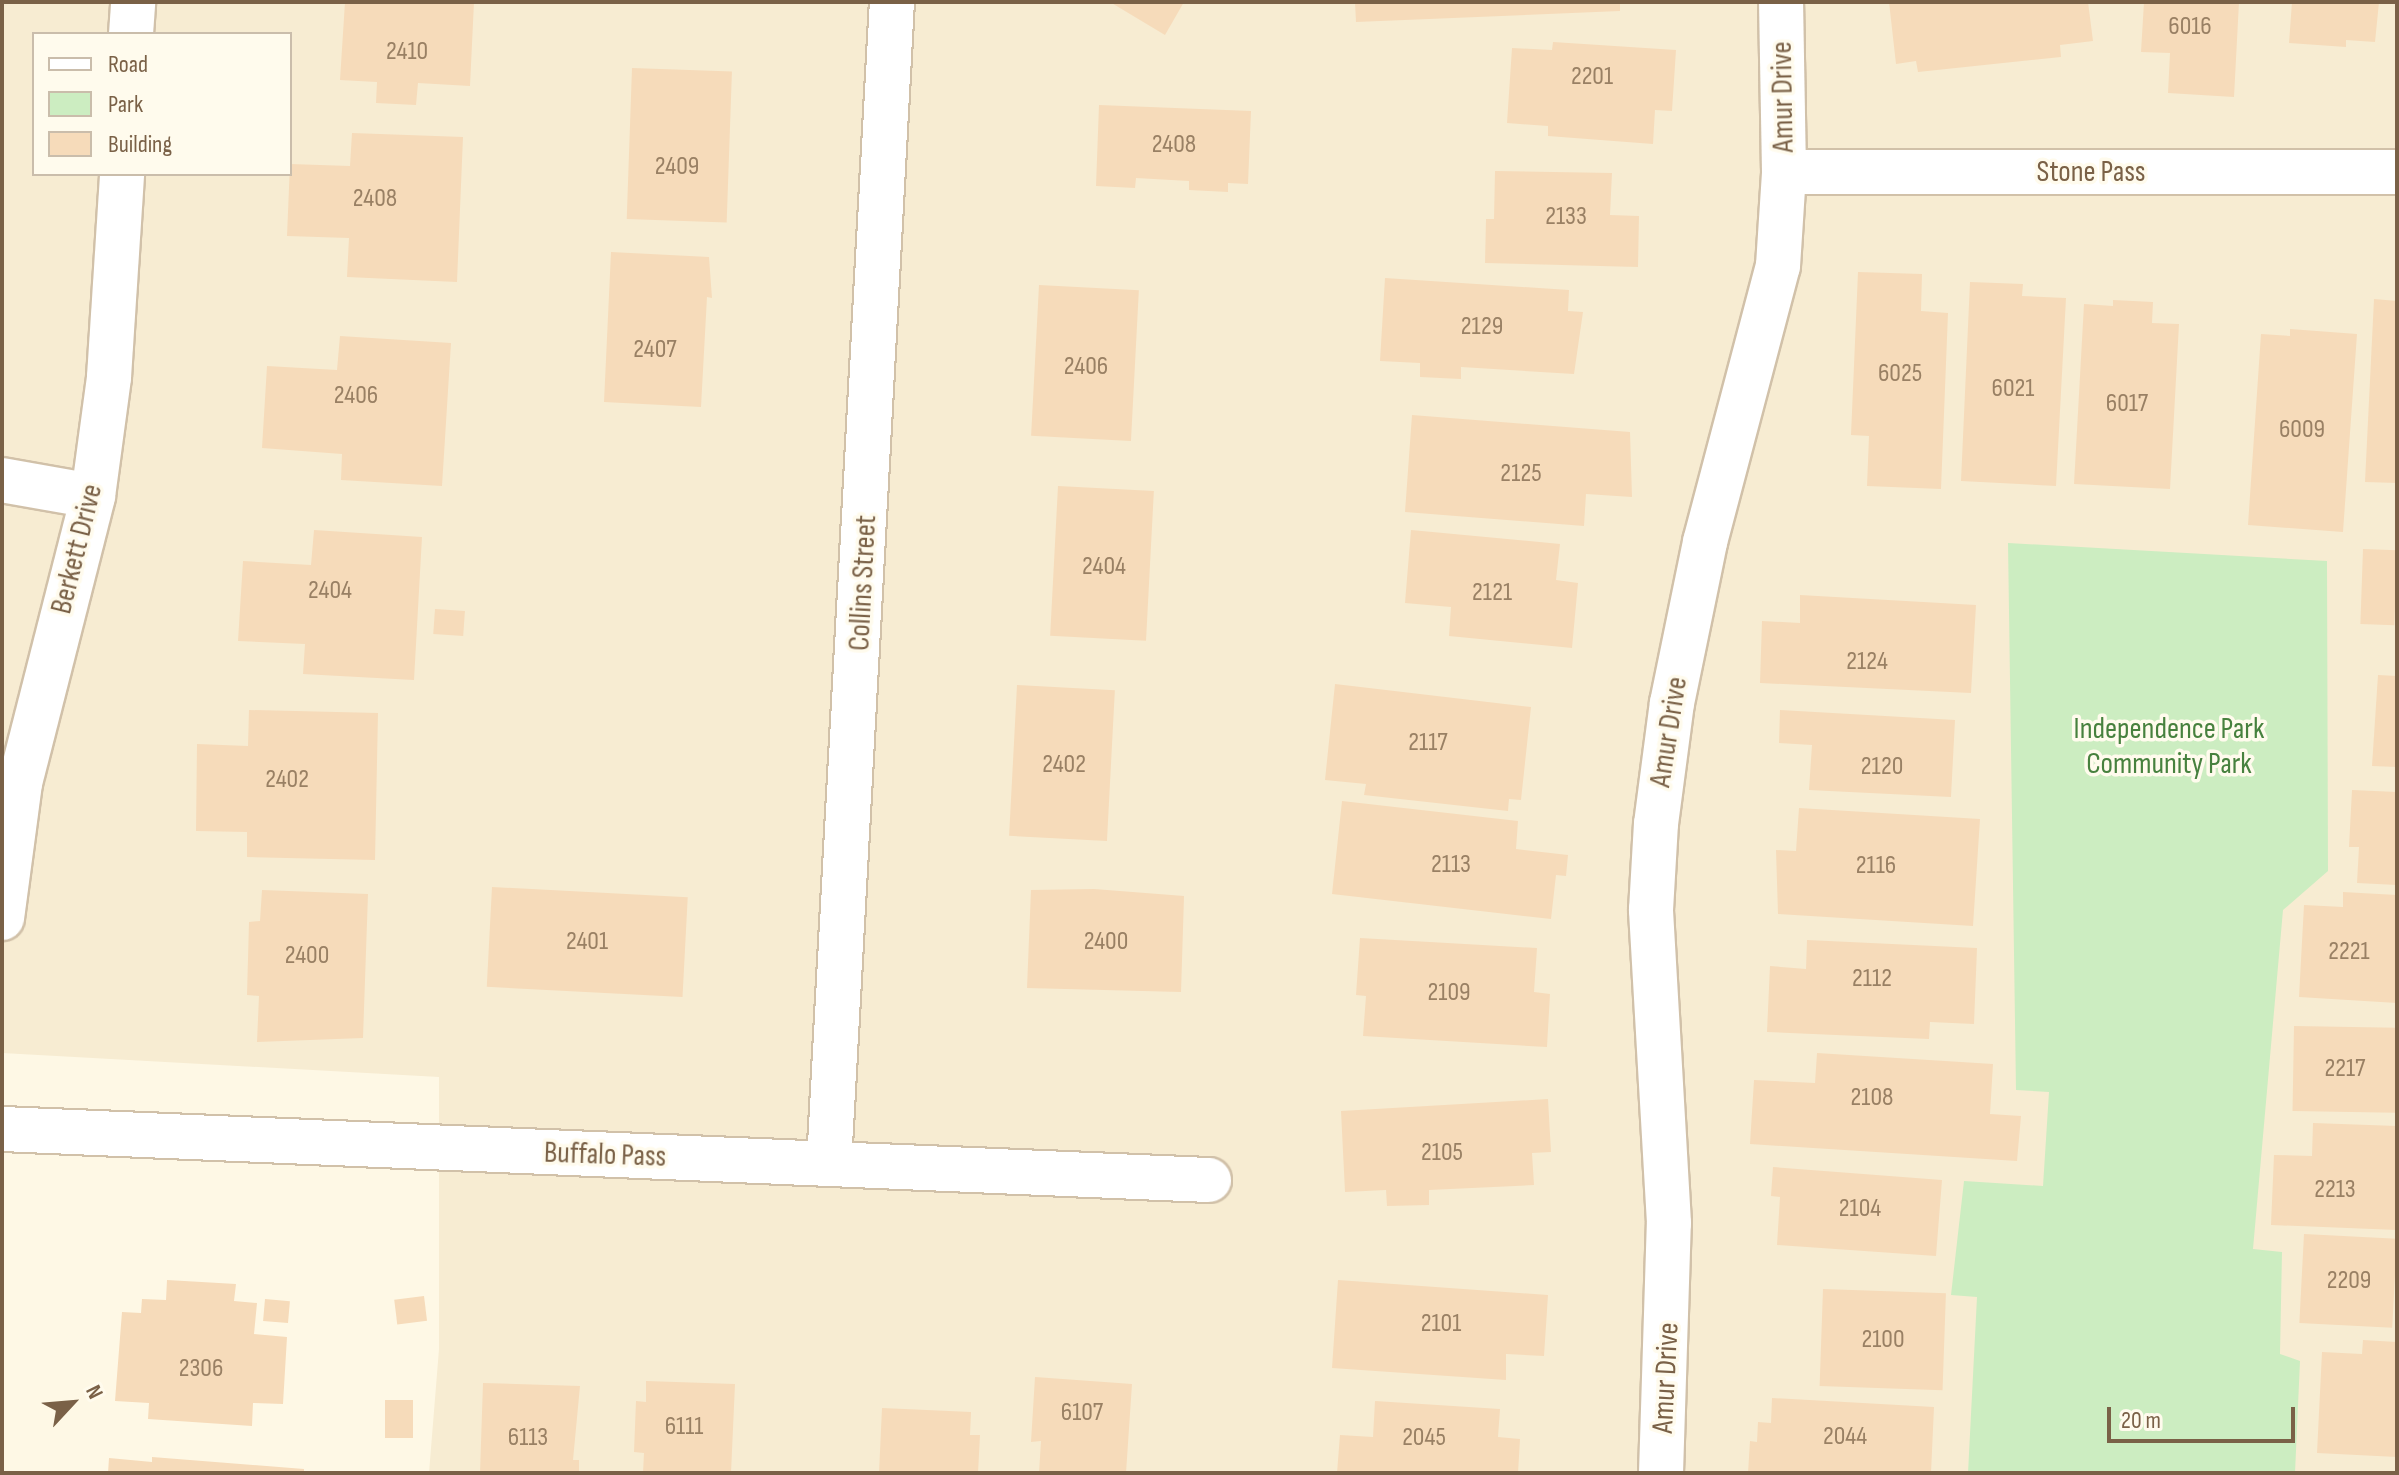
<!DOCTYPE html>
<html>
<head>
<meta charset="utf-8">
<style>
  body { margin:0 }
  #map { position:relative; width:2399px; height:1475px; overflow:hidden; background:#fef8e5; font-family:"Sofia Sans Condensed",sans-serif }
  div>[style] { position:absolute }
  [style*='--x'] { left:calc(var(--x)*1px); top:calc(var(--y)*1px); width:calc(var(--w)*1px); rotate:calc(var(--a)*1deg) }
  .residential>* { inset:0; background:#f7ecd2 }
  .green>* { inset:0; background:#ccedc1 }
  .building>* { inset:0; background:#f6dbba; transform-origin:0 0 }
  .roads { filter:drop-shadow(2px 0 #d1c1a9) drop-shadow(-2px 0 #d1c1a9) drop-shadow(0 2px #d1c1a9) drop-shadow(0 -2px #d1c1a9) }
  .minor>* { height:44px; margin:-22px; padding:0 22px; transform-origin:22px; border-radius:22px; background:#fff }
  span { translate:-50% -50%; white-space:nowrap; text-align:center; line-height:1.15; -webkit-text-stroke:7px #fffbed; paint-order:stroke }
  .number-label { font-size:26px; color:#998064 }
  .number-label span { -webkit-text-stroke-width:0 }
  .street-label { font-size:30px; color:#7a6147 }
  .park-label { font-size:30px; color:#47813e }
  .frame { position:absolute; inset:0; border:4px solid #7a6147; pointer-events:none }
  .legend { position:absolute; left:32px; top:32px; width:260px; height:144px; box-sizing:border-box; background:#fffbed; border:2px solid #cabdab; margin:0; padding:10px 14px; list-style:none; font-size:24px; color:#7a6147 }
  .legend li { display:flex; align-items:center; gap:16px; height:40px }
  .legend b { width:40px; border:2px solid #cabdab }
  .north { position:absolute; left:32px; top:1363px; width:80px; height:80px; -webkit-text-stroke:6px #fffbed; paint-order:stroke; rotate:64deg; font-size:22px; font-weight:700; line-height:32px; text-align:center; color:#7a6147 }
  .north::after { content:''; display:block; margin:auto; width:28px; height:36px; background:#7a6147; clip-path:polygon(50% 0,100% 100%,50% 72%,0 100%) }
  .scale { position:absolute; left:2107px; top:1407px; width:188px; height:36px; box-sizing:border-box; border:4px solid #7a6147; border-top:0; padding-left:10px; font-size:24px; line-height:28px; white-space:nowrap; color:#7a6147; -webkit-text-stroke:6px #fffbed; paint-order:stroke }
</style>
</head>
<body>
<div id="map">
  <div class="residential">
    <div style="clip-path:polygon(evenodd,2px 2px,2397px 2px,2397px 1473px,429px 1473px,439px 1349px,439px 1077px,2px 1053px,2px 2px,34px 34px,290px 34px,290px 174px,34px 174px,34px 34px)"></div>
  </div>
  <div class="green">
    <div style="clip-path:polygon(2008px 543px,2327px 561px,2328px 871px,2283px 910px,2253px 1249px,2282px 1252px,2280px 1354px,2300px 1361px,2295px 1473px,1968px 1473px,1977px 1297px,1951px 1295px,1964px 1181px,2043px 1186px,2049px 1092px,2016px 1090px)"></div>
  </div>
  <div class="building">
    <div style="clip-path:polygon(345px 2px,474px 2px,470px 86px,418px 83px,416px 105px,376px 103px,377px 82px,340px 80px)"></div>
    <div style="clip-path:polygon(1110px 2px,1184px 2px,1165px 35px)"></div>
    <div style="clip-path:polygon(1355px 2px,1620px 2px,1620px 11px,1356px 22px)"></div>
    <div style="clip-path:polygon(1889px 2px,2088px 2px,2093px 41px,2060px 45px,2061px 57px,1918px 72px,1916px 61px,1896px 64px)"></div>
    <div style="clip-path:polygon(2144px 2px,2239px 2px,2234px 97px,2168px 93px,2170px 53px,2141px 52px)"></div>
    <div style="clip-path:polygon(2292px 2px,2379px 2px,2375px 42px,2346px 40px,2346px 47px,2289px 43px)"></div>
    <div style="clip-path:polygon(1553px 42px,1676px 50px,1672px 111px,1655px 110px,1653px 144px,1548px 136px,1548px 126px,1507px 123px,1512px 48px,1552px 50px)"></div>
    <div style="left:632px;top:68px;width:100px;height:151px;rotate:2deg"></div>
    <div style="clip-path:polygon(1099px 105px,1251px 111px,1248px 184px,1228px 183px,1228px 192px,1189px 190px,1189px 181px,1136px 178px,1135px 188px,1096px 186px)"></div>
    <div style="clip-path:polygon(352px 133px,463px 137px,457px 282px,347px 277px,349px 238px,287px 236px,290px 164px,350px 166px)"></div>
    <div style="clip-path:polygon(1495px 171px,1612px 173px,1610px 215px,1639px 216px,1638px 267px,1485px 263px,1486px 219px,1494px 219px)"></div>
    <div style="clip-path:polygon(611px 252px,709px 257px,712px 298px,707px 297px,701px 407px,604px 402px)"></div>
    <div style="clip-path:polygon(1858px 272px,1922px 274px,1921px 311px,1948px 313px,1941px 489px,1867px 486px,1869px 436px,1851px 435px)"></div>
    <div style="clip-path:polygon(1385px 278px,1569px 290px,1568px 311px,1583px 312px,1574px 374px,1461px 367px,1461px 379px,1420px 377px,1420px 363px,1380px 361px)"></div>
    <div style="clip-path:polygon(1970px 282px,2023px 284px,2022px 296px,2066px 298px,2056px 486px,1961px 481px)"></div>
    <div style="left:1039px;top:285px;width:100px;height:151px;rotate:3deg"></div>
    <div style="clip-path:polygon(2374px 299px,2397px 301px,2397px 483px,2365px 482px)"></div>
    <div style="clip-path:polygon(2113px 300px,2153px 302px,2152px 323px,2179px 324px,2170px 489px,2074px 484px,2084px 304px,2113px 306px)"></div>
    <div style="clip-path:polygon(2290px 329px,2357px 334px,2343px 532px,2248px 525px,2261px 334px,2290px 336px)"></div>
    <div style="clip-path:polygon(340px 336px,451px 343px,442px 486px,341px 480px,342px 454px,262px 448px,267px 366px,337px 370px)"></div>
    <div style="clip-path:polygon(1412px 415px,1630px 432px,1632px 497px,1586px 494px,1584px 526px,1405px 512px)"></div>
    <div style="left:1058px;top:486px;width:96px;height:150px;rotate:3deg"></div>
    <div style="clip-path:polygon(314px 530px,422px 537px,414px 680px,303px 674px,305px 644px,238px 641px,243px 561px,311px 565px)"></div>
    <div style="clip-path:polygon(1411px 530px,1560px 544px,1556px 580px,1578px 583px,1572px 648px,1449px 636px,1451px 607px,1405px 603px)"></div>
    <div style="left:2363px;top:549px;width:34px;height:75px;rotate:2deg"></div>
    <div style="clip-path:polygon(1800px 595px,1976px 605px,1971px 693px,1760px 683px,1762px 621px,1800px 623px)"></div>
    <div style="left:435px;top:609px;width:30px;height:25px;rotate:4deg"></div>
    <div style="clip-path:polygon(2378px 675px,2397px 676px,2397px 767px,2372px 766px)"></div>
    <div style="clip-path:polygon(1335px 684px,1531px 707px,1521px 800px,1509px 799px,1508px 811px,1364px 795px,1366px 784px,1325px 780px)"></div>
    <div style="left:1017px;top:685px;width:98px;height:151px;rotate:3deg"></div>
    <div style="clip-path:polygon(249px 710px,378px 713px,375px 860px,247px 857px,247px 832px,196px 831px,197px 744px,248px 746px)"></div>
    <div style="clip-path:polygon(1780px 710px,1955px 720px,1951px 797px,1809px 790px,1812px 745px,1779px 743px)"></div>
    <div style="clip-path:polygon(2352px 790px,2397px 792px,2397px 885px,2357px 883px,2359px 847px,2349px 847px)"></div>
    <div style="clip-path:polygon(1342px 801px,1518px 821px,1516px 849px,1568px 855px,1566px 876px,1556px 875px,1551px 919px,1332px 894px)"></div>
    <div style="clip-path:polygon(1799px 808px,1980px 819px,1973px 926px,1778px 914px,1776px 850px,1796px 851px)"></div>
    <div style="left:492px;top:887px;width:196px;height:100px;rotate:3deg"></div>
    <div style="clip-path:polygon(1094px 889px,1184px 896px,1181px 992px,1027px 988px,1031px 890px)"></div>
    <div style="clip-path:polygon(262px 890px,368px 894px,363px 1038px,257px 1042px,259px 996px,247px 995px,249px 922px,260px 921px)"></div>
    <div style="clip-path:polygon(2343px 892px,2397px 895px,2397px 1003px,2299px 997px,2304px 905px,2343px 907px)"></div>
    <div style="clip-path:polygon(1360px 938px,1537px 948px,1534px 992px,1550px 994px,1547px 1047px,1363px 1036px,1366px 996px,1356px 995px)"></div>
    <div style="clip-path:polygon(1807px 940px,1977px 948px,1974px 1024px,1930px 1022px,1929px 1039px,1767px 1032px,1770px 966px,1806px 969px)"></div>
    <div style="left:2294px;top:1026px;width:103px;height:85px;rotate:1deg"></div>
    <div style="clip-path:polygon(1817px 1053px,1993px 1064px,1990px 1114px,2021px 1116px,2017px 1161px,1750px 1144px,1754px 1080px,1815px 1083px)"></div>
    <div style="clip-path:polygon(1548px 1099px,1551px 1152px,1532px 1153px,1534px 1185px,1429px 1190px,1429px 1205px,1387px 1206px,1386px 1190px,1345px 1192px,1341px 1111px)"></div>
    <div style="clip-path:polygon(2313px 1123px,2397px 1126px,2397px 1230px,2271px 1225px,2274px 1155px,2312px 1156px)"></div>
    <div style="clip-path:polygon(1773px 1167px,1942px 1180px,1936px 1256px,1777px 1245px,1780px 1197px,1771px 1196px)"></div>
    <div style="left:2304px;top:1234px;width:93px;height:89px;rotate:3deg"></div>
    <div style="clip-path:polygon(167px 1280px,236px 1284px,234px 1301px,257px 1303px,254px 1334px,287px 1337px,283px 1404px,253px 1403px,252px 1426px,148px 1419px,149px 1403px,115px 1401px,122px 1312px,141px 1313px,142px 1299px,166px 1300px)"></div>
    <div style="clip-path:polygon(1338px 1280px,1548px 1295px,1544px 1356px,1506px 1354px,1506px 1380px,1332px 1368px)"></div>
    <div style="left:1823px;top:1289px;width:123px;height:97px;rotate:2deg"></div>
    <div style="left:424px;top:1296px;width:25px;height:30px;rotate:83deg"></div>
    <div style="left:265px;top:1299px;width:25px;height:22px;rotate:5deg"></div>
    <div style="clip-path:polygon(2363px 1340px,2397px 1342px,2397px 1457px,2317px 1453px,2322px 1352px,2362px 1354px)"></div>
    <div style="clip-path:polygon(1035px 1377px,1132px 1384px,1126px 1473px,1039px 1473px,1041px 1441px,1031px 1442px)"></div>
    <div style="clip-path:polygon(646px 1381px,735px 1384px,731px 1473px,643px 1473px,644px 1453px,634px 1452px,636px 1401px,646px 1402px)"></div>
    <div style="clip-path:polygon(483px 1383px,580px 1386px,573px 1460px,579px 1460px,579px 1473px,480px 1473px)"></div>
    <div style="clip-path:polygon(1772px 1398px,1934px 1407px,1931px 1473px,1748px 1473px,1750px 1441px,1757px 1442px,1758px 1422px,1771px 1423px)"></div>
    <div style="left:413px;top:1400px;width:38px;height:28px;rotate:90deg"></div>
    <div style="clip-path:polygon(1375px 1401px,1500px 1409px,1498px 1437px,1520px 1439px,1518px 1473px,1337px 1473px,1340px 1435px,1373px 1437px)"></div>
    <div style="clip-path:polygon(882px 1408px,971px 1412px,970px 1435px,980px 1435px,978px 1473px,879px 1473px)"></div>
    <div style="clip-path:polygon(152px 1457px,304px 1469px,304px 1473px,108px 1473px,109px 1458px,152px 1462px)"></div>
  </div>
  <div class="roads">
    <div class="minor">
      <div style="--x:131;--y:34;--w:32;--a:-86"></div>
      <div style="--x:1784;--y:172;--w:613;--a:0"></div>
      <div style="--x:2;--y:480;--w:92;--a:10"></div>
      <div style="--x:2;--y:918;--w:136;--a:-82.4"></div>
      <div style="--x:20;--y:783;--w:296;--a:-75.7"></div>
      <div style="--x:93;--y:496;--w:120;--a:-82.3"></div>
      <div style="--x:109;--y:377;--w:203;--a:-86.3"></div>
      <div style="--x:2;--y:1129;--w:1208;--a:2.42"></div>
      <div style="--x:829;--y:1164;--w:1164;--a:-86.9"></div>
      <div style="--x:1661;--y:1473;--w:250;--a:-88.2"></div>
      <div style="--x:1669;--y:1223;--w:314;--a:-93.3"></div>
      <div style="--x:1651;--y:910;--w:86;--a:-86.7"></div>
      <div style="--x:1656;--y:824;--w:122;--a:-82.5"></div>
      <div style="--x:1672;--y:703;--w:164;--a:-78.4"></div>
      <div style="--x:1705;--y:542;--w:285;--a:-75.2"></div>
      <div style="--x:1778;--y:266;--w:94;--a:-86.3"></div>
      <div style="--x:1784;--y:172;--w:170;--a:-91"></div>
    </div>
  </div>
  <div class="number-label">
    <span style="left:2190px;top:27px">6016</span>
    <span style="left:407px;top:52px">2410</span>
    <span style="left:1592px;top:77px">2201</span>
    <span style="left:1174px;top:145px">2408</span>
    <span style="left:677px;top:167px">2409</span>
    <span style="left:375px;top:199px">2408</span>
    <span style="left:1566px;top:217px">2133</span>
    <span style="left:1482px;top:327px">2129</span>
    <span style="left:655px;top:350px">2407</span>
    <span style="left:1086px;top:367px">2406</span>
    <span style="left:1900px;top:374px">6025</span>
    <span style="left:2013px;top:389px">6021</span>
    <span style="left:356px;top:396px">2406</span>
    <span style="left:2127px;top:404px">6017</span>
    <span style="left:2302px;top:430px">6009</span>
    <span style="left:1521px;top:474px">2125</span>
    <span style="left:1104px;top:567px">2404</span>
    <span style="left:330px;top:591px">2404</span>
    <span style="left:1492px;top:593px">2121</span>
    <span style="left:1867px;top:662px">2124</span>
    <span style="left:1428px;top:743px">2117</span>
    <span style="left:1064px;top:765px">2402</span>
    <span style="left:1882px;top:767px">2120</span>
    <span style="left:287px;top:780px">2402</span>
    <span style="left:1451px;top:865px">2113</span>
    <span style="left:1876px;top:866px">2116</span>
    <span style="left:587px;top:942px">2401</span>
    <span style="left:1106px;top:942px">2400</span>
    <span style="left:2349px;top:952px">2221</span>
    <span style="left:307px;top:956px">2400</span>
    <span style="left:1872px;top:979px">2112</span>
    <span style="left:1449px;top:993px">2109</span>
    <span style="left:2345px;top:1069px">2217</span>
    <span style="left:1872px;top:1098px">2108</span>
    <span style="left:1442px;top:1153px">2105</span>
    <span style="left:2335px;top:1190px">2213</span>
    <span style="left:1860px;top:1209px">2104</span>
    <span style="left:2349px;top:1281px">2209</span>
    <span style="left:1441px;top:1324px">2101</span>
    <span style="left:1883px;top:1340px">2100</span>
    <span style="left:201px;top:1369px">2306</span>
    <span style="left:1082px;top:1413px">6107</span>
    <span style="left:684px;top:1427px">6111</span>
    <span style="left:1845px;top:1437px">2044</span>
    <span style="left:528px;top:1438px">6113</span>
    <span style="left:1424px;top:1438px">2045</span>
  </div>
  <div class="street-label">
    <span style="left:1783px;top:97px;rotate:-91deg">Amur Drive</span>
    <span style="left:2091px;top:172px">Stone Pass</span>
    <span style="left:77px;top:549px;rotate:-76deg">Berkett Drive</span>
    <span style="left:863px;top:583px;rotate:-87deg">Collins Street</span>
    <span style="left:1669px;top:732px;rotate:-81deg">Amur Drive</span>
    <span style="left:605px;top:1155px;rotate:2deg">Buffalo Pass</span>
    <span style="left:1666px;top:1378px;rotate:-87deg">Amur Drive</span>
  </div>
  <div class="park-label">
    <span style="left:2169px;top:746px">Independence Park<br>Community Park</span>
  </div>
  <div class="frame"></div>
  <ul class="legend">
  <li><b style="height:10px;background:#fff"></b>Road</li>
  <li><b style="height:22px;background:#ccedc1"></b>Park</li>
  <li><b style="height:22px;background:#f6dbba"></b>Building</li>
  </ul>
  <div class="north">N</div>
  <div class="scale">20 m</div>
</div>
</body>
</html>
